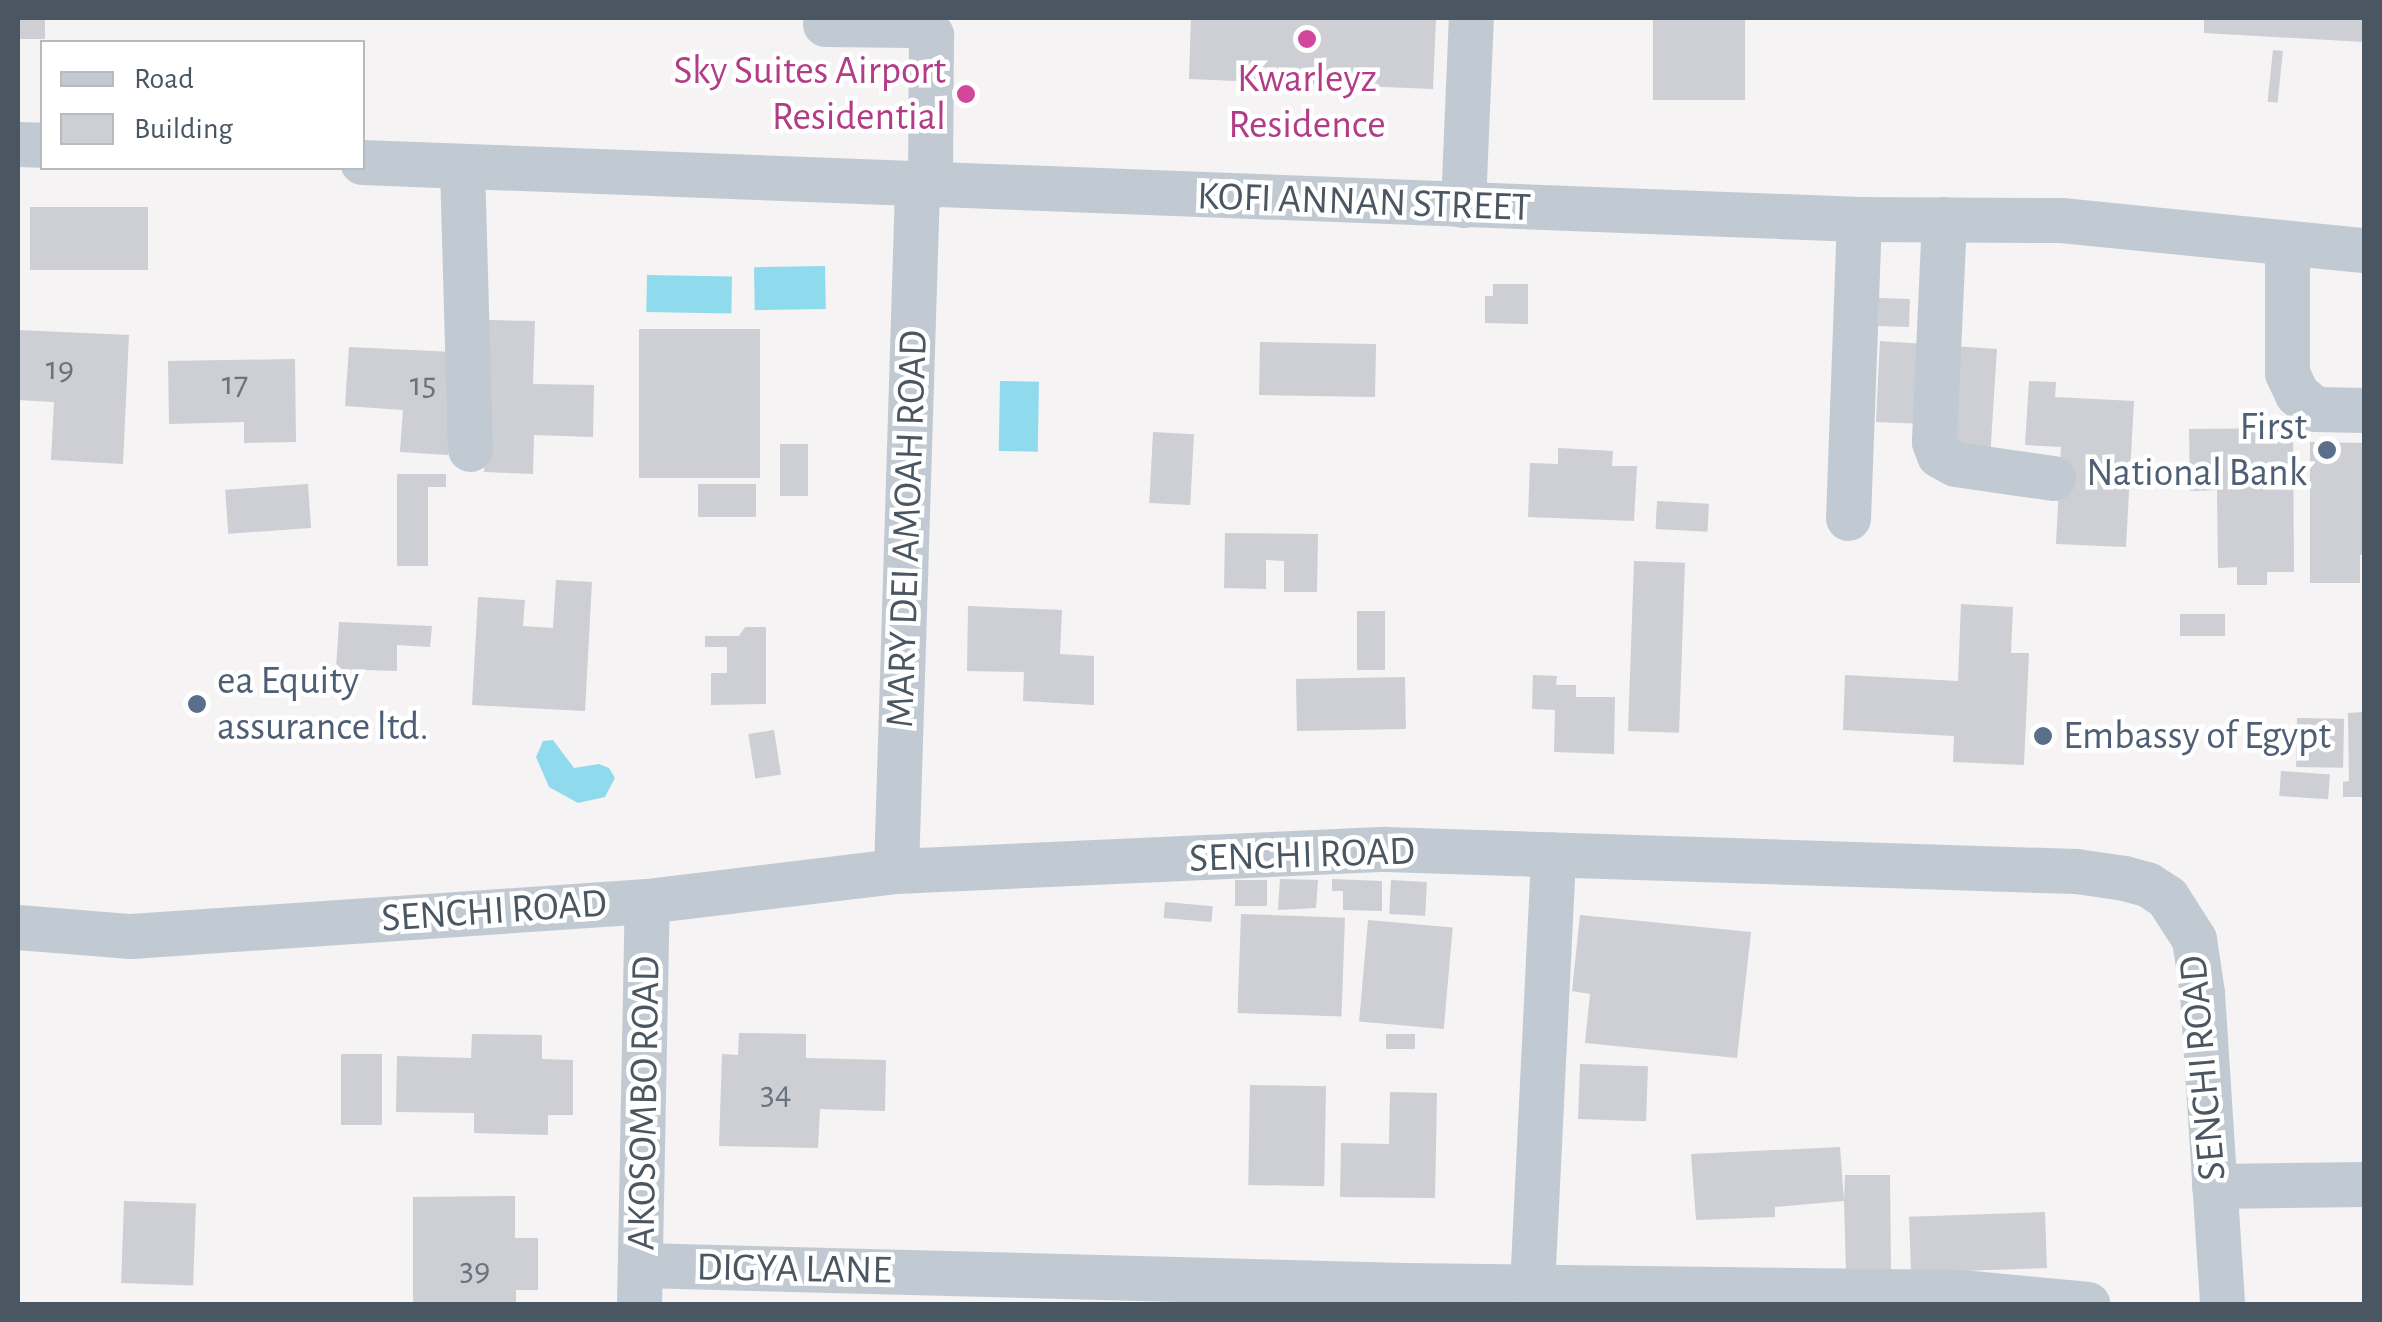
<!DOCTYPE html>
<html>
<head>
<meta charset="utf-8">
<style>
  body { margin:0 }
  #map { position:relative; width:2382px; height:1322px; overflow:hidden; background:#f5f3f3; font-family:"Alegreya Sans",sans-serif }
  div>[style] { position:absolute }
  [style*='--x'] { left:calc(var(--x)*1px); top:calc(var(--y)*1px); width:calc(var(--w)*1px); rotate:calc(var(--a)*1deg) }
  .water>* { inset:0; background:#90daee; transform-origin:0 0 }
  .building>* { inset:0; background:#cdcfd5; transform-origin:0 0 }
  .minor>* { height:45px; margin:-22.5px; padding:0 22.5px; transform-origin:22.5px; border-radius:22.5px; background:#c1cad2 }
  .dots>* { width:28px; height:28px; translate:-50% -50%; box-sizing:border-box; border:5px solid #fff; border-radius:50% }
  span { translate:-50% -50%; white-space:nowrap; text-align:center; line-height:1.15; -webkit-text-stroke:9px #fff; paint-order:stroke }
  .number-label { font-size:35px; color:#6b747e }
  .number-label span { -webkit-text-stroke-width:0 }
  .hotel-label { font-size:40px; color:#b23c85 }
  .right { translate:-100% -50%; text-align:right }
  .street-label { font-size:40px; color:#4a5661 }
  .service-label { font-size:40px; color:#4e5e75 }
  .left { translate:0 -50%; text-align:left }
  .frame { position:absolute; inset:0; border:20px solid #4a5661; pointer-events:none }
  .legend { position:absolute; left:40px; top:40px; width:325px; height:130px; box-sizing:border-box; background:#fff; border:2px solid #b7bbc0; margin:0; padding:12px 18px; list-style:none; font-size:30px; color:#4a5661 }
  .legend li { display:flex; align-items:center; gap:20px; height:50px }
  .legend b { width:50px; border:2px solid #b7bbc0 }
</style>
</head>
<body>
<div id="map">
  <div class="water">
    <div style="left:825px;top:266px;width:43px;height:71px;rotate:89deg"></div>
    <div style="left:647px;top:275px;width:85px;height:37px;rotate:1deg"></div>
    <div style="left:1000px;top:381px;width:39px;height:70px;rotate:1deg"></div>
    <div style="clip-path:polygon(553px 740px,574px 768px,599px 764px,609px 768px,615px 778px,605px 797px,578px 803px,549px 787px,536px 757px,543px 741px)"></div>
  </div>
  <div class="building">
    <div style="left:18px;top:18px;width:27px;height:21px"></div>
    <div style="clip-path:polygon(1191px 18px,1436px 18px,1433px 89px,1189px 79px)"></div>
    <div style="left:1653px;top:18px;width:92px;height:82px"></div>
    <div style="clip-path:polygon(2204px 18px,2364px 18px,2364px 42px,2204px 33px)"></div>
    <div style="left:2273px;top:50px;width:10px;height:52px;rotate:6deg"></div>
    <div style="left:30px;top:207px;width:118px;height:63px"></div>
    <div style="clip-path:polygon(1493px 284px,1528px 284px,1528px 324px,1485px 323px,1485px 296px,1493px 296px)"></div>
    <div style="left:1879px;top:298px;width:31px;height:28px;rotate:2deg"></div>
    <div style="clip-path:polygon(489px 320px,535px 321px,533px 384px,594px 385px,593px 437px,534px 435px,533px 474px,484px 472px)"></div>
    <div style="left:639px;top:329px;width:121px;height:149px"></div>
    <div style="clip-path:polygon(18px 330px,129px 335px,123px 464px,51px 460px,54px 402px,18px 400px)"></div>
    <div style="clip-path:polygon(1880px 341px,1997px 349px,1989px 474px,1923px 470px,1926px 424px,1876px 422px)"></div>
    <div style="left:1260px;top:342px;width:116px;height:53px;rotate:1deg"></div>
    <div style="clip-path:polygon(349px 347px,453px 352px,448px 455px,400px 452px,403px 410px,345px 406px)"></div>
    <div style="clip-path:polygon(295px 359px,296px 442px,244px 443px,244px 422px,169px 424px,168px 361px)"></div>
    <div style="clip-path:polygon(2029px 381px,2056px 382px,2055px 397px,2134px 401px,2126px 547px,2056px 544px,2061px 447px,2025px 445px)"></div>
    <div style="clip-path:polygon(2293px 428px,2294px 572px,2267px 572px,2267px 585px,2237px 585px,2237px 567px,2218px 568px,2217px 490px,2190px 491px,2189px 429px)"></div>
    <div style="left:1153px;top:432px;width:41px;height:71px;rotate:3deg"></div>
    <div style="clip-path:polygon(2310px 442px,2364px 443px,2364px 555px,2360px 555px,2360px 583px,2310px 583px)"></div>
    <div style="left:780px;top:444px;width:28px;height:52px"></div>
    <div style="clip-path:polygon(1558px 448px,1613px 451px,1612px 466px,1637px 466px,1634px 521px,1528px 517px,1530px 463px,1558px 464px)"></div>
    <div style="clip-path:polygon(397px 474px,446px 474px,446px 487px,428px 487px,428px 566px,397px 566px)"></div>
    <div style="left:308px;top:484px;width:44px;height:83px;rotate:86deg"></div>
    <div style="left:698px;top:484px;width:58px;height:33px"></div>
    <div style="left:1657px;top:501px;width:52px;height:28px;rotate:3deg"></div>
    <div style="clip-path:polygon(1225px 533px,1318px 534px,1317px 592px,1284px 592px,1284px 561px,1266px 560px,1266px 589px,1224px 588px)"></div>
    <div style="left:1634px;top:561px;width:51px;height:170px;rotate:2deg"></div>
    <div style="clip-path:polygon(556px 580px,592px 582px,585px 711px,472px 705px,478px 597px,525px 600px,523px 626px,553px 628px)"></div>
    <div style="clip-path:polygon(1961px 604px,2013px 607px,2011px 653px,2029px 653px,2024px 765px,1953px 762px,1954px 736px,1843px 730px,1845px 675px,1958px 681px)"></div>
    <div style="clip-path:polygon(968px 606px,1062px 610px,1060px 654px,1094px 656px,1094px 705px,1023px 701px,1024px 672px,967px 671px)"></div>
    <div style="left:1357px;top:611px;width:28px;height:59px"></div>
    <div style="left:2180px;top:614px;width:45px;height:22px"></div>
    <div style="clip-path:polygon(339px 622px,432px 626px,430px 647px,397px 645px,397px 671px,336px 669px)"></div>
    <div style="clip-path:polygon(745px 627px,766px 627px,766px 704px,711px 705px,711px 673px,727px 673px,727px 647px,705px 647px,705px 636px,739px 636px)"></div>
    <div style="clip-path:polygon(1533px 675px,1557px 676px,1556px 685px,1576px 685px,1576px 697px,1615px 697px,1614px 754px,1554px 752px,1555px 710px,1532px 709px)"></div>
    <div style="left:1405px;top:677px;width:52px;height:109px;rotate:89deg"></div>
    <div style="clip-path:polygon(2364px 712px,2364px 797px,2343px 797px,2343px 782px,2349px 781px,2348px 713px)"></div>
    <div style="left:2297px;top:718px;width:47px;height:49px;rotate:1deg"></div>
    <div style="left:774px;top:730px;width:45px;height:26px;rotate:81deg"></div>
    <div style="left:2281px;top:771px;width:49px;height:25px;rotate:4deg"></div>
    <div style="clip-path:polygon(1280px 879px,1318px 880px,1316px 908px,1278px 910px)"></div>
    <div style="clip-path:polygon(1332px 879px,1382px 881px,1382px 911px,1343px 910px,1343px 891px,1332px 891px)"></div>
    <div style="left:1235px;top:880px;width:32px;height:26px"></div>
    <div style="left:1391px;top:880px;width:36px;height:34px;rotate:3deg"></div>
    <div style="left:1165px;top:902px;width:48px;height:16px;rotate:5deg"></div>
    <div style="left:1241px;top:914px;width:104px;height:99px;rotate:2deg"></div>
    <div style="clip-path:polygon(1580px 915px,1751px 932px,1737px 1058px,1585px 1043px,1590px 994px,1572px 991px)"></div>
    <div style="left:1368px;top:920px;width:85px;height:102px;rotate:5deg"></div>
    <div style="clip-path:polygon(739px 1033px,806px 1034px,806px 1058px,886px 1060px,885px 1111px,820px 1109px,818px 1148px,719px 1146px,722px 1054px,738px 1055px)"></div>
    <div style="clip-path:polygon(472px 1034px,542px 1035px,542px 1059px,573px 1060px,573px 1115px,548px 1115px,548px 1135px,474px 1133px,474px 1113px,396px 1112px,397px 1056px,471px 1058px)"></div>
    <div style="left:1386px;top:1034px;width:29px;height:15px"></div>
    <div style="left:341px;top:1054px;width:41px;height:71px"></div>
    <div style="left:1580px;top:1064px;width:68px;height:55px;rotate:2deg"></div>
    <div style="left:1250px;top:1085px;width:76px;height:100px;rotate:1deg"></div>
    <div style="clip-path:polygon(1390px 1092px,1437px 1093px,1435px 1198px,1340px 1197px,1341px 1143px,1389px 1144px)"></div>
    <div style="clip-path:polygon(1840px 1147px,1844px 1201px,1845px 1175px,1890px 1175px,1891px 1270px,1846px 1271px,1844px 1201px,1775px 1207px,1775px 1217px,1696px 1220px,1691px 1154px)"></div>
    <div style="clip-path:polygon(515px 1196px,515px 1238px,538px 1238px,538px 1290px,516px 1290px,516px 1304px,413px 1304px,413px 1197px)"></div>
    <div style="left:124px;top:1201px;width:72px;height:82px;rotate:2deg"></div>
    <div style="left:2045px;top:1212px;width:56px;height:136px;rotate:88deg"></div>
  </div>
  <div class="minor">
    <div style="--x:825;--y:24;--w:89;--a:0.6"></div>
    <div style="--x:914;--y:25;--w:20;--a:30"></div>
    <div style="--x:931;--y:35;--w:152;--a:90.4"></div>
    <div style="--x:18;--y:144;--w:24;--a:2"></div>
    <div style="--x:362;--y:162;--w:1498;--a:2.18"></div>
    <div style="--x:1859;--y:219;--w:202;--a:0.3"></div>
    <div style="--x:2061;--y:220;--w:304;--a:5.7"></div>
    <div style="--x:462;--y:166;--w:283;--a:88.4"></div>
    <div style="--x:1463;--y:205;--w:187;--a:-87.6"></div>
    <div style="--x:1944;--y:219;--w:223;--a:92.6"></div>
    <div style="--x:1934;--y:442;--w:14;--a:69"></div>
    <div style="--x:1939;--y:455;--w:18;--a:29"></div>
    <div style="--x:1955;--y:464;--w:99;--a:8.1"></div>
    <div style="--x:2287;--y:244;--w:129;--a:90"></div>
    <div style="--x:2287;--y:373;--w:23;--a:65"></div>
    <div style="--x:2297;--y:394;--w:23;--a:40"></div>
    <div style="--x:2315;--y:409;--w:49;--a:1.2"></div>
    <div style="--x:1848;--y:518;--w:299;--a:-87.9"></div>
    <div style="--x:896;--y:871;--w:685;--a:-88.24"></div>
    <div style="--x:18;--y:927;--w:113;--a:4.6"></div>
    <div style="--x:131;--y:936;--w:517;--a:-3.88"></div>
    <div style="--x:647;--y:901;--w:251;--a:-6.9"></div>
    <div style="--x:896;--y:871;--w:490;--a:-2.6"></div>
    <div style="--x:1386;--y:849;--w:690;--a:1.83"></div>
    <div style="--x:2076;--y:871;--w:49;--a:8.3"></div>
    <div style="--x:2124;--y:878;--w:24;--a:15"></div>
    <div style="--x:2147;--y:884;--w:24;--a:33"></div>
    <div style="--x:2167;--y:897;--w:50;--a:57.3"></div>
    <div style="--x:2194;--y:939;--w:55;--a:81.6"></div>
    <div style="--x:2202;--y:993;--w:312;--a:86.3"></div>
    <div style="--x:2214;--y:1186;--w:150;--a:-0.8"></div>
    <div style="--x:641;--y:1265;--w:764;--a:1.5"></div>
    <div style="--x:1405;--y:1285;--w:556;--a:0.72"></div>
    <div style="--x:1961;--y:1292;--w:127;--a:5.4"></div>
    <div style="--x:1532;--y:1287;--w:433;--a:-87.2"></div>
    <div style="--x:639;--y:1304;--w:403;--a:-88.9"></div>
  </div>
  <div class="dots">
    <div style="left:1307px;top:39px;background:#d1479c"></div>
    <div style="left:966px;top:94px;background:#d1479c"></div>
    <div style="left:2327px;top:450px;background:#5c6f8a"></div>
    <div style="left:197px;top:704px;background:#5c6f8a"></div>
    <div style="left:2043px;top:736px;background:#5c6f8a"></div>
  </div>
  <div class="number-label">
    <span style="left:60px;top:369px">19</span>
    <span style="left:235px;top:384px">17</span>
    <span style="left:423px;top:385px">15</span>
    <span style="left:776px;top:1094px">34</span>
    <span style="left:475px;top:1270px">39</span>
  </div>
  <div class="hotel-label">
    <span class="right" style="left:946px;top:94px">Sky Suites Airport<br>Residential</span>
    <span style="left:1307px;top:102px">Kwarleyz<br>Residence</span>
  </div>
  <div class="street-label">
    <span style="left:1364px;top:202px;rotate:2deg">KOFI ANNAN STREET</span>
    <span style="left:907px;top:529px;rotate:-88deg">MARY DEI AMOAH ROAD</span>
    <span style="left:1302px;top:855px;rotate:-2deg">SENCHI ROAD</span>
    <span style="left:494px;top:911px;rotate:-4deg">SENCHI ROAD</span>
    <span style="left:2203px;top:1068px;rotate:-95deg">SENCHI ROAD</span>
    <span style="left:644px;top:1103px;rotate:-89deg">AKOSOMBO ROAD</span>
    <span style="left:794px;top:1269px;rotate:1deg">DIGYA LANE</span>
  </div>
  <div class="service-label">
    <span class="right" style="left:2307px;top:450px">First<br>National Bank</span>
    <span class="left" style="left:217px;top:704px">ea Equity<br>assurance ltd.</span>
    <span class="left" style="left:2063px;top:736px">Embassy of Egypt</span>
  </div>
  <div class="frame"></div>
  <ul class="legend">
  <li><b style="height:12px;background:#c1cad2"></b>Road</li>
  <li><b style="height:28px;background:#cdcfd5"></b>Building</li>
  </ul>
</div>
</body>
</html>
